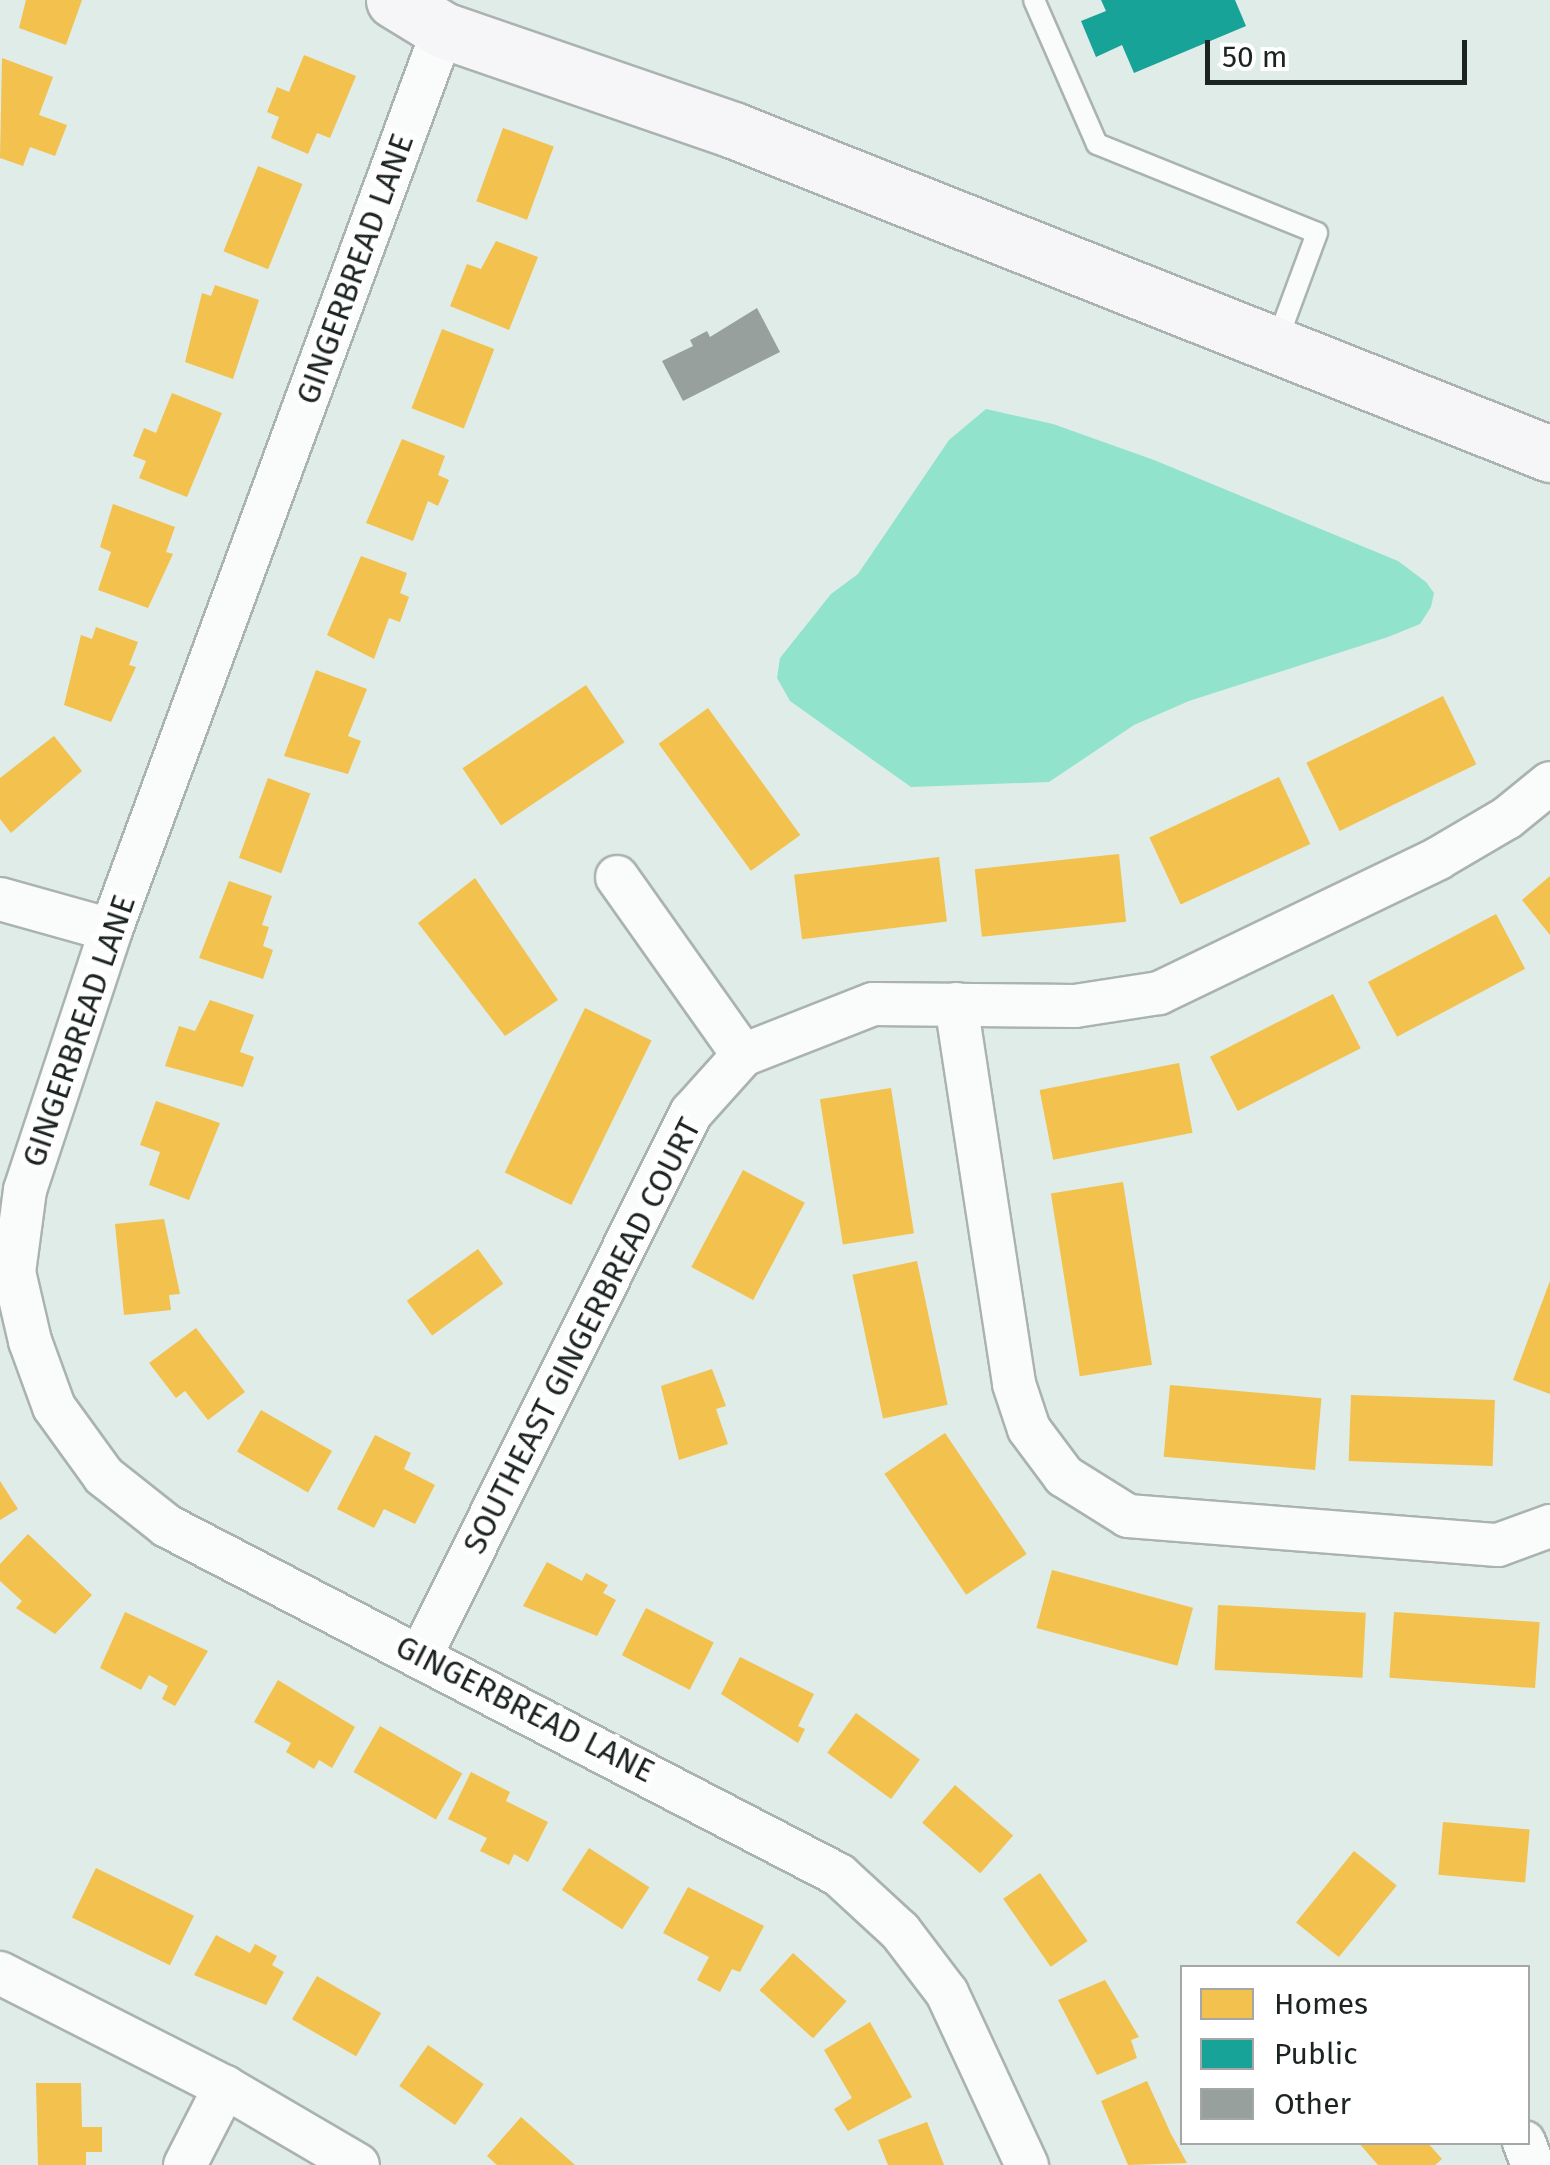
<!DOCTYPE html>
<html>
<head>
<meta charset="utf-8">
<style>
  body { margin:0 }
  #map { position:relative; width:1550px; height:2165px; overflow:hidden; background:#dfece7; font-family:"Fira Sans",sans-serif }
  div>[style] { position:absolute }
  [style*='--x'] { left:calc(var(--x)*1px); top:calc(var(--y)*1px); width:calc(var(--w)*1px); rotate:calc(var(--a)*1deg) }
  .water>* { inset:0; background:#91e4cb }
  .homes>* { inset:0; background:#f2c14e; transform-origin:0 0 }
  .public>* { inset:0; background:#17a398 }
  .building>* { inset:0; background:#97a09d }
  .roads { filter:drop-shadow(2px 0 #aab3af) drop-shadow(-2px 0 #aab3af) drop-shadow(0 2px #aab3af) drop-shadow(0 -2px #aab3af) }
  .service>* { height:20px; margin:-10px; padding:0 10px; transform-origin:10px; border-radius:10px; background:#fafcfb }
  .minor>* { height:42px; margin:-21px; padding:0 21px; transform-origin:21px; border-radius:21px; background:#fafcfb }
  .secondary>* { height:55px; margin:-27.5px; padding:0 27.5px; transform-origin:27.5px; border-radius:27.5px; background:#f6f6f8 }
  span { translate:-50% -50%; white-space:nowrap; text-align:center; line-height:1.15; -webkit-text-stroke:10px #fff; paint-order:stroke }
  .street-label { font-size:32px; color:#1c2421 }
  .legend { position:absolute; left:1180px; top:1965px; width:350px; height:180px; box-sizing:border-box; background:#fff; border:2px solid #a4a7a6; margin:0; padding:12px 18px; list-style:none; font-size:30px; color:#1c2421 }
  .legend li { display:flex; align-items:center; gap:20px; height:50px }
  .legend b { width:50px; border:2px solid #a4a7a6 }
  .scale { position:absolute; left:1205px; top:40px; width:262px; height:45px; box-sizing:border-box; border:5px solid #1c2421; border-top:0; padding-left:12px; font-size:30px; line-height:35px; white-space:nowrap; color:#1c2421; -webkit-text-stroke:8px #fff; paint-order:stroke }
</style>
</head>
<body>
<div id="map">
  <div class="water">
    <div style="clip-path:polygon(986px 409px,1053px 424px,1154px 460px,1398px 561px,1426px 582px,1434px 593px,1431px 607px,1420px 624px,1388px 637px,1189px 701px,1134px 725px,1049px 782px,911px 787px,790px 701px,777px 678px,780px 658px,831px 594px,858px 574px,949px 440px)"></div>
  </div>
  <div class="homes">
    <div style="clip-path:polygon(26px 0,82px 0,66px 45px,19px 28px)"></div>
    <div style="clip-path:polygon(304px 55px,356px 76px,330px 138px,317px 133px,308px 154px,271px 138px,279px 117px,267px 112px,277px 87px,289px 92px)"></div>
    <div style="clip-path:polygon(2px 58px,53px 77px,39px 115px,67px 125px,55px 156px,30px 147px,23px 166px,0 158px)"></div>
    <div style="left:503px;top:128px;width:54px;height:78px;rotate:20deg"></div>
    <div style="left:258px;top:166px;width:48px;height:92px;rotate:22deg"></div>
    <div style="clip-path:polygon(496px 241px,538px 257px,509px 330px,450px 306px,467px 264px,481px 269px)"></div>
    <div style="clip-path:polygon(215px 285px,259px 300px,233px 379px,185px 362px,202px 293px,211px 296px)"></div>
    <div style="left:442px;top:329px;width:56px;height:85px;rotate:21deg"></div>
    <div style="clip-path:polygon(172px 393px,222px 413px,187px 497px,139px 478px,146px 461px,133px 456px,144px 428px,156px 433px)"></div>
    <div style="clip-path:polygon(402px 439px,445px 456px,438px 475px,449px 480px,438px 506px,428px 501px,413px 541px,366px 523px)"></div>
    <div style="clip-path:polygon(113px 504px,175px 527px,166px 552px,173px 554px,148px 608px,98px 590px,111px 552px,100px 547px)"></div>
    <div style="clip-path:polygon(361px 556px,407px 573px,400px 593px,409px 597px,400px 622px,389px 618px,374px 659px,327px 635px)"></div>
    <div style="clip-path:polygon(96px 627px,138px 642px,129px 665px,136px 667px,111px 722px,64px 705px,81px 635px,92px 639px)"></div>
    <div style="clip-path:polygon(316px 670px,367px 689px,348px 736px,361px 741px,348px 774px,284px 756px)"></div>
    <div style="left:586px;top:685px;width:69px;height:149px;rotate:56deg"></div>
    <div style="left:1443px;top:696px;width:76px;height:152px;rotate:64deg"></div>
    <div style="left:708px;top:708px;width:157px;height:61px;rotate:54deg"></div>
    <div style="clip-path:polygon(54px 736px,82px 771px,11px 833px,0 819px,0 778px)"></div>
    <div style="left:1279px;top:777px;width:74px;height:143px;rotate:65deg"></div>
    <div style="left:268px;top:778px;width:45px;height:85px;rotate:20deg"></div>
    <div style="left:1119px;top:854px;width:68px;height:145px;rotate:84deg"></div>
    <div style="left:939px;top:857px;width:65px;height:146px;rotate:83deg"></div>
    <div style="clip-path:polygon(1550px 876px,1550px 935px,1522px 900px)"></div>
    <div style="clip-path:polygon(475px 878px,558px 1000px,505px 1036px,418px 923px)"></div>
    <div style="clip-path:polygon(229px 881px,272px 896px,262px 925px,269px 927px,263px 946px,273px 950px,263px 979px,199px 958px)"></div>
    <div style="left:1496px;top:914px;width:62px;height:145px;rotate:62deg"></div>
    <div style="left:1333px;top:994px;width:61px;height:138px;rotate:63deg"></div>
    <div style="clip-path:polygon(210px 1000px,254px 1015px,240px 1052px,254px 1057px,243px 1087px,165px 1066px,179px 1026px,195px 1031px)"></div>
    <div style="left:585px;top:1008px;width:74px;height:183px;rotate:26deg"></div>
    <div style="left:1179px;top:1063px;width:71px;height:142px;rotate:79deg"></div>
    <div style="left:891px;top:1088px;width:147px;height:72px;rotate:81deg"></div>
    <div style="clip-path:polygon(156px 1101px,220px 1123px,189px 1200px,149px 1185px,160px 1152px,140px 1145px)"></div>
    <div style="left:743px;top:1170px;width:70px;height:110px;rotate:28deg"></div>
    <div style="left:1123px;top:1182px;width:185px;height:73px;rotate:81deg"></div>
    <div style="clip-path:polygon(164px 1219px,180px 1294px,169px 1295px,171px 1310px,124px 1315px,115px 1224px)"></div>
    <div style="left:478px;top:1249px;width:43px;height:88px;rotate:54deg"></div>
    <div style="left:917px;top:1261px;width:147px;height:66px;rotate:78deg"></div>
    <div style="clip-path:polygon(1550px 1281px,1550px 1394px,1513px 1380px)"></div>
    <div style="clip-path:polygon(196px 1328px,245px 1392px,208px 1420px,185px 1391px,176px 1398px,149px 1363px)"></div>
    <div style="clip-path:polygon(712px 1369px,726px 1406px,716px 1409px,728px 1444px,679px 1460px,661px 1386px)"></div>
    <div style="left:1170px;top:1385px;width:152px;height:72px;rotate:5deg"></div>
    <div style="left:1351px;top:1395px;width:144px;height:66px;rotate:2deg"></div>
    <div style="left:261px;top:1410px;width:82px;height:48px;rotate:30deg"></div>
    <div style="left:945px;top:1433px;width:146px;height:73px;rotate:56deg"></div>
    <div style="clip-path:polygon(375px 1435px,411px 1453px,404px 1469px,435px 1485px,415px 1524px,384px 1509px,374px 1528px,337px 1509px)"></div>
    <div style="clip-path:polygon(0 1481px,18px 1509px,0 1520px)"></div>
    <div style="clip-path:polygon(28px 1534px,92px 1595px,55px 1634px,16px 1608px,22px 1601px,0 1581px,0 1564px)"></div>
    <div style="clip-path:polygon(547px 1562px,582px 1581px,586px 1573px,608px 1585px,603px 1593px,616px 1600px,597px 1636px,523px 1606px)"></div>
    <div style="left:1052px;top:1570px;width:146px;height:60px;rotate:15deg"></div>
    <div style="left:1218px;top:1605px;width:148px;height:65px;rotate:3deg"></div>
    <div style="left:646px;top:1608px;width:76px;height:53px;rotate:27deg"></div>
    <div style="clip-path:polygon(125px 1612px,208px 1651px,175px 1706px,162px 1699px,168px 1686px,149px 1675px,141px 1690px,100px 1668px)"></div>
    <div style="left:1394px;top:1612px;width:146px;height:66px;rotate:4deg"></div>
    <div style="clip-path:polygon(740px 1657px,814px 1694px,798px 1726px,805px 1729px,798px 1743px,721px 1694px)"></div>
    <div style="clip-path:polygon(278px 1680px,355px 1727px,332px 1768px,319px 1760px,314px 1769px,286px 1752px,291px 1743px,254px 1722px)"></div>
    <div style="left:856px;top:1713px;width:79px;height:49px;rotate:36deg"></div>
    <div style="left:380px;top:1726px;width:95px;height:53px;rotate:30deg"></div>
    <div style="clip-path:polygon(471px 1772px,510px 1792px,506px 1801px,548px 1822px,528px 1862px,514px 1854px,509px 1865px,480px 1851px,487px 1838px,448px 1819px)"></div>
    <div style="left:955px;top:1785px;width:77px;height:50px;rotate:41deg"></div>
    <div style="left:1443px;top:1822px;width:87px;height:53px;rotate:5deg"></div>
    <div style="left:589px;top:1848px;width:72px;height:50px;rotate:33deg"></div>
    <div style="left:1354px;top:1851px;width:55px;height:92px;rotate:39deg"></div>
    <div style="left:96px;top:1868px;width:109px;height:55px;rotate:26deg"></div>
    <div style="left:1040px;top:1873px;width:83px;height:45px;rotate:55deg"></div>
    <div style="clip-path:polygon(688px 1887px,764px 1926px,740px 1972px,732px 1969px,720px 1992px,697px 1980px,709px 1957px,663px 1933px)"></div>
    <div style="clip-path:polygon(216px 1935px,250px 1953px,255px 1944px,277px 1956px,272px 1965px,284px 1972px,266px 2005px,194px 1975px)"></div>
    <div style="left:793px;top:1953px;width:72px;height:50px;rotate:42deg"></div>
    <div style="left:317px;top:1976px;width:74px;height:50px;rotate:30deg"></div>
    <div style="clip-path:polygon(1105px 1980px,1139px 2037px,1131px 2040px,1137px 2058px,1097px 2075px,1058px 2000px)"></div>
    <div style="clip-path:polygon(870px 2022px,912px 2097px,848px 2131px,834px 2109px,852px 2098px,824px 2050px)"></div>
    <div style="left:428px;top:2045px;width:68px;height:50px;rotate:35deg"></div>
    <div style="clip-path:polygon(1147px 2081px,1171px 2134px,1187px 2163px,1128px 2165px,1101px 2101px)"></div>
    <div style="clip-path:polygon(36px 2083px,81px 2083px,82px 2127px,102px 2127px,102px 2152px,86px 2152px,86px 2165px,38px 2165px)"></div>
    <div style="clip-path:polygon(521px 2117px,575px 2165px,497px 2165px,487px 2156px)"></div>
    <div style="clip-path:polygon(927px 2122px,944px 2165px,888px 2165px,878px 2140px)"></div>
    <div style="clip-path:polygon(1358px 2142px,1427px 2142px,1442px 2159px,1435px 2165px,1378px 2165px)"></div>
  </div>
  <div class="public">
    <div style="clip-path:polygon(1101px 0,1235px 0,1246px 26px,1134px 73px,1122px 45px,1096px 57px,1081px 21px,1106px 11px)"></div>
  </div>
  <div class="building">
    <div style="clip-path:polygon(757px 308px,780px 352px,683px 401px,662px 361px,693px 346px,690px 340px,707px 331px,710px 337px)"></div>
  </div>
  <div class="roads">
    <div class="service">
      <div style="--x:1034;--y:0;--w:157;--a:66.4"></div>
      <div style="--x:1097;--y:144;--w:237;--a:22"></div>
      <div style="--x:1317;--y:233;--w:118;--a:110.3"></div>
    </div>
    <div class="minor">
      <div style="--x:443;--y:30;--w:959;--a:110.25"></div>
      <div style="--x:111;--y:930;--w:274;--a:108.3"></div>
      <div style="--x:25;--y:1190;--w:83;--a:97.6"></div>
      <div style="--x:14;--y:1272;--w:71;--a:76.9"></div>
      <div style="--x:30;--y:1341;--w:70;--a:70"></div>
      <div style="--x:54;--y:1407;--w:85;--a:54.1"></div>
      <div style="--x:104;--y:1476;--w:80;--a:38.4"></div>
      <div style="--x:167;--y:1526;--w:757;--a:27.44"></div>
      <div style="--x:839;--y:1875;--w:83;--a:42.6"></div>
      <div style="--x:900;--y:1931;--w:78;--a:52.8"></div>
      <div style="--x:947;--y:1993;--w:190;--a:65.1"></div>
      <div style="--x:617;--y:877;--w:218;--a:54.7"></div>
      <div style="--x:0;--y:899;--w:115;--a:15.6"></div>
      <div style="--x:956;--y:1004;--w:384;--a:81.3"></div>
      <div style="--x:1014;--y:1384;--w:47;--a:71.6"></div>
      <div style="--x:1029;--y:1429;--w:59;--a:53.3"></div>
      <div style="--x:1064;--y:1476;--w:75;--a:32"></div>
      <div style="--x:1128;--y:1516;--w:371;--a:4.5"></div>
      <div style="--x:1498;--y:1545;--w:55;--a:-20.1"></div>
      <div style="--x:421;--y:1655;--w:606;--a:-63.52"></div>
      <div style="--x:691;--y:1113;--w:78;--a:-48.1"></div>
      <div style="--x:743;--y:1055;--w:140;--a:-21.4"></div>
      <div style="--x:873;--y:1004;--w:202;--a:0.6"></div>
      <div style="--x:1075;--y:1006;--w:85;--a:-8.8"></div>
      <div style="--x:1159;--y:993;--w:309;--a:-25.7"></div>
      <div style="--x:1437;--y:859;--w:81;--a:-30.4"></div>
      <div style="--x:1507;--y:818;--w:55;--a:-39.1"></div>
      <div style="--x:0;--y:1973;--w:252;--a:26.9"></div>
      <div style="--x:225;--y:2087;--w:154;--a:30.4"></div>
      <div style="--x:1524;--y:2142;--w:25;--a:69"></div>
      <div style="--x:185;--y:2165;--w:88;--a:-62.9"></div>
    </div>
    <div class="secondary">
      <div style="--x:394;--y:0;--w:57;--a:31.5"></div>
      <div style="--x:443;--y:30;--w:307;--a:19"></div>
      <div style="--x:733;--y:130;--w:879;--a:21.63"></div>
    </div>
  </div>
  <div class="street-label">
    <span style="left:355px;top:269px;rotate:-70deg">GINGERBREAD LANE</span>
    <span style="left:79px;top:1031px;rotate:-71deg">GINGERBREAD LANE</span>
    <span style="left:582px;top:1336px;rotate:-63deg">SOUTHEAST GINGERBREAD COURT</span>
    <span style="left:525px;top:1709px;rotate:27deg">GINGERBREAD LANE</span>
  </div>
  <ul class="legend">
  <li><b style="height:28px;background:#f2c14e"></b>Homes</li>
  <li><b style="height:28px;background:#17a398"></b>Public</li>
  <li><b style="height:28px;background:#97a09d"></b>Other</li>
  </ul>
  <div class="scale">50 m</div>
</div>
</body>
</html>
